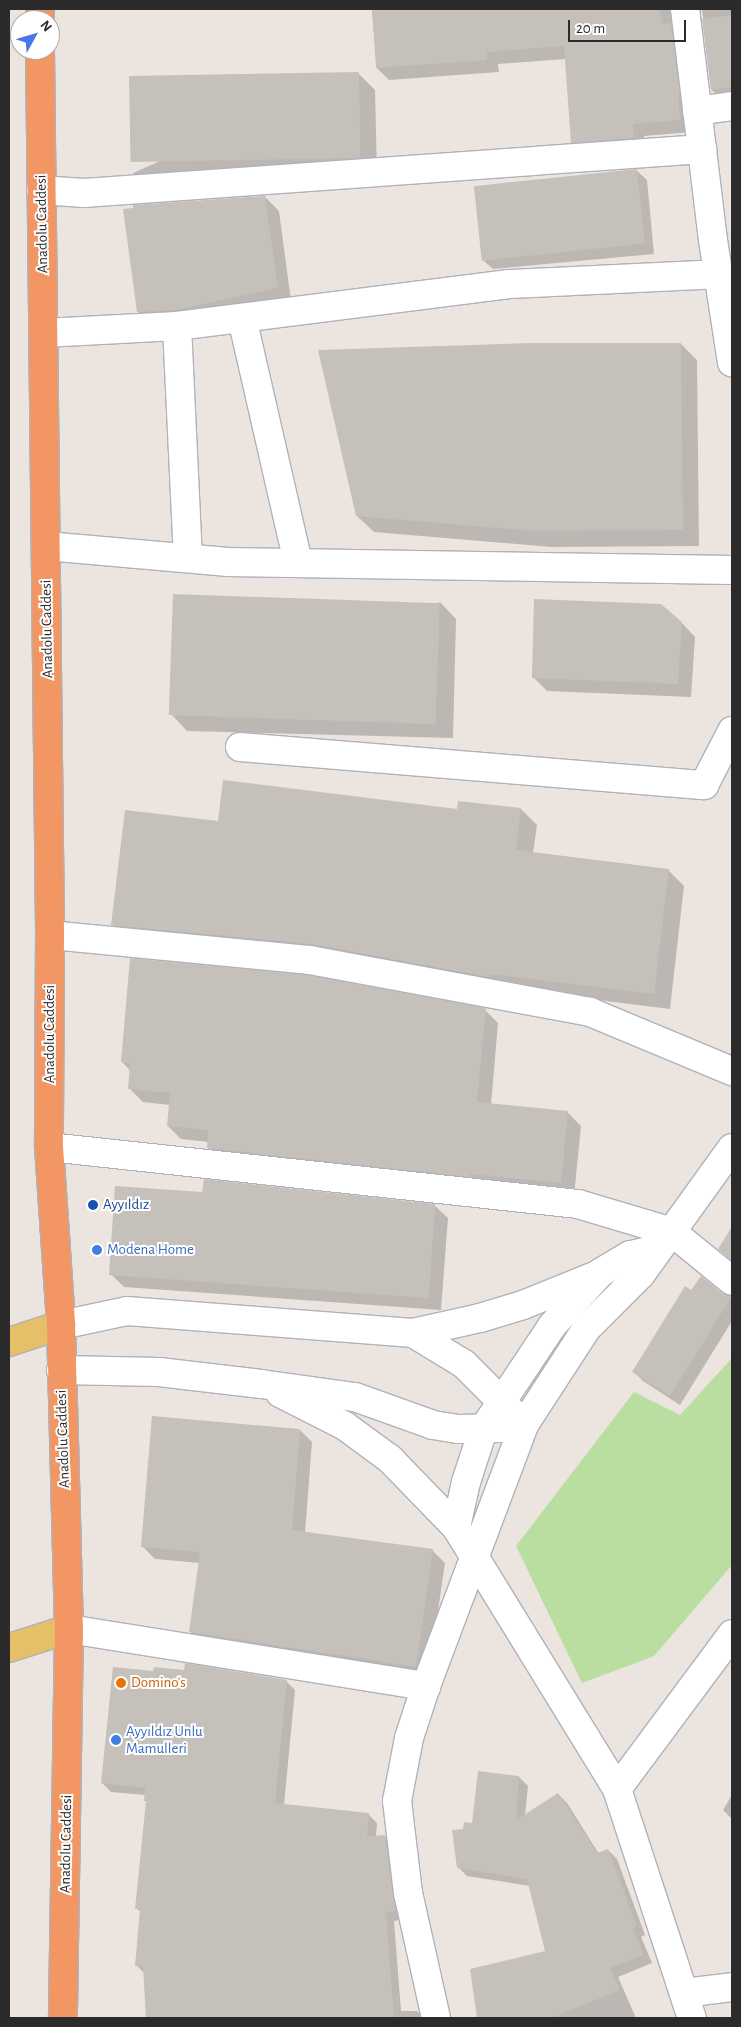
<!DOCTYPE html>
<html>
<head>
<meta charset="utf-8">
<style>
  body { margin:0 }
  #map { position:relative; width:741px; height:2027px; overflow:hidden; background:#ece5df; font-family:"Alegreya Sans",sans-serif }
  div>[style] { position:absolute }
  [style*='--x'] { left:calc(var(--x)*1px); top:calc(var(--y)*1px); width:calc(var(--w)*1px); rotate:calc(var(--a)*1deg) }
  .green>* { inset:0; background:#b9de9f }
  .shadow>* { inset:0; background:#0003 }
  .building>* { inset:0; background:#c5c0ba; transform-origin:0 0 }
  .roads { filter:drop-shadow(1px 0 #afb2bb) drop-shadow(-1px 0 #afb2bb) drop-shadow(0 1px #afb2bb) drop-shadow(0 -1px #afb2bb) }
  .minor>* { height:28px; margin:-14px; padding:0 14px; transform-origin:14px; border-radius:14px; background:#fff }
  .major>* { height:28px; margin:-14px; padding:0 14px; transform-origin:14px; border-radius:14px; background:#e6c069 }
  .highway>* { height:28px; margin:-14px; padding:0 14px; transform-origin:14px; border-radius:14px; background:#f29763 }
  .dots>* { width:14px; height:14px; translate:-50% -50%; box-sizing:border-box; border:2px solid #fff; border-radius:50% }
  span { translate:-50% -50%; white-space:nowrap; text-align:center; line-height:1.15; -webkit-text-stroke:4px #fff; paint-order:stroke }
  .street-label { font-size:15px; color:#2b2b2b }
  .transit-label { font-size:15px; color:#164399 }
  .left { translate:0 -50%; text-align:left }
  .shop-label { font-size:15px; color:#366cbe }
  .food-label { font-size:15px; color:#c56008 }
  .frame { position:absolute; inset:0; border:10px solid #2b2b2b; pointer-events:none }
  .north { position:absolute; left:10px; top:10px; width:50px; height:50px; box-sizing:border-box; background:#fff; border:1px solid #aaa; border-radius:50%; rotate:51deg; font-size:14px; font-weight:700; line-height:20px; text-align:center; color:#2b2b2b }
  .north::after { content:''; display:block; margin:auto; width:18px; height:22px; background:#4b75ec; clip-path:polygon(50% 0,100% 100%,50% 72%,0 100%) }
  .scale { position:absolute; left:568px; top:20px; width:118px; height:22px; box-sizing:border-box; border:2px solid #2b2b2b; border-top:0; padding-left:6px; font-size:15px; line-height:18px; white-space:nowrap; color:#2b2b2b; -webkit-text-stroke:4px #fff; paint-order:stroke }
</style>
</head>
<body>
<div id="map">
  <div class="green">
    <div style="clip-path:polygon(732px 1358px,732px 1565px,654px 1656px,582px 1683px,516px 1546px,634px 1392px,680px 1415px)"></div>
  </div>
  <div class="shadow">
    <div style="clip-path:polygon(372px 9px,687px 9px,691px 132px,644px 136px,646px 150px,584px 154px,572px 142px,566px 59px,498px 64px,499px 72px,389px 80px,377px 68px)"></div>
    <div style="clip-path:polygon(702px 9px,732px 9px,732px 101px,724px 102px,712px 90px)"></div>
    <div style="clip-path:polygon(358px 73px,375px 90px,377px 174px,149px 190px,133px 173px)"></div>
    <div style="clip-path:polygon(637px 171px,647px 180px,654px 254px,493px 269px,483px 260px)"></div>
    <div style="clip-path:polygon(265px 197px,279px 211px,291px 301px,152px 326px,138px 312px)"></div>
    <div style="clip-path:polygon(681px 344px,697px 360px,699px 546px,552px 547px,374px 532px,357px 516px)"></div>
    <div style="clip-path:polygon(440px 602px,456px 619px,453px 738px,187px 731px,171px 714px)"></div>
    <div style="clip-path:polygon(681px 622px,695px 637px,691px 697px,547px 691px,533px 677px)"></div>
    <div style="clip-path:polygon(459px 802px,521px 809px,537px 825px,533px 853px,668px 870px,684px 886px,670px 1009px,128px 941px,113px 925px,219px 822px,458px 810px)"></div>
    <div style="clip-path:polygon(485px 1010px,498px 1023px,491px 1105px,567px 1112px,581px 1126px,574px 1196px,221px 1161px,208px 1148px,209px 1142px,181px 1139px,168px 1126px,170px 1105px,143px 1102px,130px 1089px,131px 1071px,122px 1062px)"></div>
    <div style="clip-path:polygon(435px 1206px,448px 1218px,441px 1310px,124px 1287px,111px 1274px)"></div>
    <div style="clip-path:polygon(692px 1292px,731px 1297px,732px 1321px,680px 1405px,643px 1381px,633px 1371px)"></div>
    <div style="clip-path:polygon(300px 1430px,312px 1442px,305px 1533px,433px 1551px,445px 1563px,428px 1679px,203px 1644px,191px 1632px,200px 1563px,155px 1559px,143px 1547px)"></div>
    <div style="clip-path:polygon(155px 1672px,286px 1681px,295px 1690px,284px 1805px,368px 1814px,377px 1823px,376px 1836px,385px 1836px,394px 1845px,404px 1919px,394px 1921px,401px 2011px,417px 2011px,424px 2018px,147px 2018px,144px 1973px,136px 1965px,141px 1912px,136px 1908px,147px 1803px,145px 1800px,145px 1795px,111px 1792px,102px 1783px)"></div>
    <div style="clip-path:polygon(519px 1777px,528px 1786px,525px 1815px,558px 1794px,567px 1803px,599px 1854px,608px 1850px,617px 1859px,645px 1935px,641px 1937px,652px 1963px,618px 1977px,636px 2018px,478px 2018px,472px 1970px,546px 1952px,530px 1886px,467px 1876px,458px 1867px,464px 1831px,473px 1825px)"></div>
    <div style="clip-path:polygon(732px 1795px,732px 1819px,723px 1810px)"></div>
  </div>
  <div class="building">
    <div style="clip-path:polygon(372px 9px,660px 9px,662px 24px,671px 23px,680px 94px,678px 94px,680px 120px,633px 124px,634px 138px,571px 143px,564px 46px,487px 52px,487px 60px,376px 68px)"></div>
    <div style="clip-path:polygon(732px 15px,732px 87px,711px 90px,702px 19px)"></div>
    <div style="left:359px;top:72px;width:86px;height:230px;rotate:89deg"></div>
    <div style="left:637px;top:169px;width:75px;height:164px;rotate:84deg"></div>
    <div style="clip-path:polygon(265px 196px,278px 288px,176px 310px,137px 312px,123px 209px,133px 208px,133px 205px)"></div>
    <div style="clip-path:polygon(533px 343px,681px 343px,683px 530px,535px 531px,356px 516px,318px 350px)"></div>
    <div style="left:173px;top:594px;width:267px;height:121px;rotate:2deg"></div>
    <div style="clip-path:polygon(534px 599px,661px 604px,682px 622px,678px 684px,532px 678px)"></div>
    <div style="clip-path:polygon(223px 780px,457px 809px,458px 801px,521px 808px,516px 850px,669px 869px,654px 994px,489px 974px,489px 977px,312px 944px,111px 925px,125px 810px,218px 821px)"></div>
    <div style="clip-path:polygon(130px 958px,308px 975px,486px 1008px,477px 1102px,568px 1111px,561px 1183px,470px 1174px,470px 1177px,207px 1148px,208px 1130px,167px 1126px,170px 1093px,128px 1089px,130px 1063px,121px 1062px)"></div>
    <div style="clip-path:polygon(204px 1179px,435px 1204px,429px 1298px,109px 1275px,115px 1186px,202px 1192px)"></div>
    <div style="clip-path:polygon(732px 1227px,732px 1261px,718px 1249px)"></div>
    <div style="clip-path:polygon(701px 1276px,722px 1293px,732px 1296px,670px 1396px,632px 1372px,685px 1286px,691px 1290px)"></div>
    <div style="clip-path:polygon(152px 1416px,300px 1429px,292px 1530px,433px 1549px,416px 1667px,189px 1632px,200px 1552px,141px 1547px)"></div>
    <div style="clip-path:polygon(185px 1663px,287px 1680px,275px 1803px,369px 1813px,367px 1836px,385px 1835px,396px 1911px,386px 1913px,394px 2018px,146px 2018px,143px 1966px,135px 1966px,140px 1909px,135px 1909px,146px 1801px,144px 1801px,145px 1788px,101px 1783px,113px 1667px,153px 1671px,154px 1667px,184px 1670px)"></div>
    <div style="clip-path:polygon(478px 1771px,519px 1776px,516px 1820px,558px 1793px,597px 1853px,608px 1849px,637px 1926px,633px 1928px,644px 1955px,610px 1968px,620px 1990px,551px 2018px,477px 2018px,470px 1969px,545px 1951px,527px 1879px,457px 1868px,452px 1830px,463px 1829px,464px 1822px,472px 1823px)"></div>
  </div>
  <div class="roads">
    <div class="minor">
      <div style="--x:685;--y:9;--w:233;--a:83.1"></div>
      <div style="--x:713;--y:240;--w:124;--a:81.2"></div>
      <div style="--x:697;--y:111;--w:35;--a:-8"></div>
      <div style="--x:41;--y:190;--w:43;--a:4"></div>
      <div style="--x:84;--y:193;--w:620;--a:-4.07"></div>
      <div style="--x:242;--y:318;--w:251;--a:77.1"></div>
      <div style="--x:177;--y:326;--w:232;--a:87.3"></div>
      <div style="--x:44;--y:333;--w:133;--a:-3"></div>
      <div style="--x:177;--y:326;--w:335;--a:-7.2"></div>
      <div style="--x:509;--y:284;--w:209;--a:-2.7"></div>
      <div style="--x:46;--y:546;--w:183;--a:5"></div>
      <div style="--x:228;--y:562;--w:504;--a:0.91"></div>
      <div style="--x:240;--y:747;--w:466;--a:4.7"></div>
      <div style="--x:704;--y:785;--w:61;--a:-62.6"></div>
      <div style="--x:50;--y:935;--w:261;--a:5.5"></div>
      <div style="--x:310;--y:960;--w:285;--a:10.5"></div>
      <div style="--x:590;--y:1012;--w:154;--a:22.6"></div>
      <div style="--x:49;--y:1147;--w:532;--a:6.15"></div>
      <div style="--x:578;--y:1204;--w:98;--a:16.6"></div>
      <div style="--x:672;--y:1232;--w:77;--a:39.2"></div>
      <div style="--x:657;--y:1249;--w:28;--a:167"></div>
      <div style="--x:630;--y:1255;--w:35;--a:149"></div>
      <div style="--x:600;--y:1273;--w:72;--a:132.2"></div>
      <div style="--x:552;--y:1326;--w:125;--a:123.6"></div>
      <div style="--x:483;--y:1430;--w:55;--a:108.1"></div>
      <div style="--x:466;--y:1482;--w:46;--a:102.5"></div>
      <div style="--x:456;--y:1527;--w:308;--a:58.4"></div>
      <div style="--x:617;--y:1789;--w:241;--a:71.9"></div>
      <div style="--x:61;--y:1325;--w:67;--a:-12"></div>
      <div style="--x:127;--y:1311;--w:287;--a:4.4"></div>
      <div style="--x:413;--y:1333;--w:60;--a:31.3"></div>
      <div style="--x:464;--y:1364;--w:69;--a:45"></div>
      <div style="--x:413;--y:1333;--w:69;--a:-12.6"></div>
      <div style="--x:480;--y:1318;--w:45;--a:-16.8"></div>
      <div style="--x:523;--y:1305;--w:74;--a:-22.1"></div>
      <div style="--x:61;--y:1370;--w:98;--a:1.2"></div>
      <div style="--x:159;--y:1372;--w:103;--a:6.7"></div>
      <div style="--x:261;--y:1384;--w:95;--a:7.9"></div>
      <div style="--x:355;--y:1397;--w:83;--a:19.7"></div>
      <div style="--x:433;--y:1425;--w:26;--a:9"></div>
      <div style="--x:459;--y:1429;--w:41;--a:-1.4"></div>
      <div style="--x:280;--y:1393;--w:73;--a:26.9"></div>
      <div style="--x:345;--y:1426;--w:56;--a:36.3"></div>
      <div style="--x:390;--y:1459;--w:95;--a:45.9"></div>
      <div style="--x:69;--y:1629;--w:362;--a:9.1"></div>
      <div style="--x:617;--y:1789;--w:193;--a:-53.4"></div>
      <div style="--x:684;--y:1993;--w:48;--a:-7.1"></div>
      <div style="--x:436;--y:2018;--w:128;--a:-102.6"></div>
      <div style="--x:408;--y:1893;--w:93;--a:-96.8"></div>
      <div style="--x:397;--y:1801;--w:64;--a:-79.2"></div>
      <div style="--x:409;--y:1738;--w:55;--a:-71.9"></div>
      <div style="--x:426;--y:1686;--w:279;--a:-69.4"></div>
      <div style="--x:524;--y:1425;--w:114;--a:-57.1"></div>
      <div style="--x:586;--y:1329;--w:78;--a:-45"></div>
      <div style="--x:641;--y:1274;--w:155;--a:-54.2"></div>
    </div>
    <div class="major">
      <div style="--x:9;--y:1342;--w:55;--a:-18.1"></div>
      <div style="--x:9;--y:1648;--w:63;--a:-17.6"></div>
    </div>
    <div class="highway">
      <div style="--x:40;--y:9;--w:11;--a:90"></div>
      <div style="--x:40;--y:50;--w:885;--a:89.35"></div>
      <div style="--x:50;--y:935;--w:212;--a:90.3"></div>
      <div style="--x:49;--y:1147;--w:178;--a:86.1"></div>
      <div style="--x:61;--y:1325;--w:304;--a:88.5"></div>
      <div style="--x:69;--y:1629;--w:389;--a:90.9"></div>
    </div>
  </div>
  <div class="dots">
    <div style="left:93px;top:1205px;background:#1a4fb4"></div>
    <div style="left:97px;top:1250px;background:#3f7fe0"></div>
    <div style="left:121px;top:1683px;background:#e8710a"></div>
    <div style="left:116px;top:1740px;background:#3f7fe0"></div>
  </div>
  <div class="street-label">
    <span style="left:42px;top:224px;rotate:-91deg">Anadolu Caddesi</span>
    <span style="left:47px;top:629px;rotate:-91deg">Anadolu Caddesi</span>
    <span style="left:50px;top:1034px;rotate:-90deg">Anadolu Caddesi</span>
    <span style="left:63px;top:1439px;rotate:-92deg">Anadolu Caddesi</span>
    <span style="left:66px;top:1844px;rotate:-89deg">Anadolu Caddesi</span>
  </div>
  <div class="transit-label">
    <span class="left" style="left:103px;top:1205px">Ayyıldız</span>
  </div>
  <div class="shop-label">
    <span class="left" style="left:107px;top:1250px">Modena Home</span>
    <span class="left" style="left:126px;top:1740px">Ayyıldız Unlu<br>Mamulleri</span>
  </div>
  <div class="food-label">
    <span class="left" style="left:131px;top:1683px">Domino's</span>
  </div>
  <div class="frame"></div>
  <div class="north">N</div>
  <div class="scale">20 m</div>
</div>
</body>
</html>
